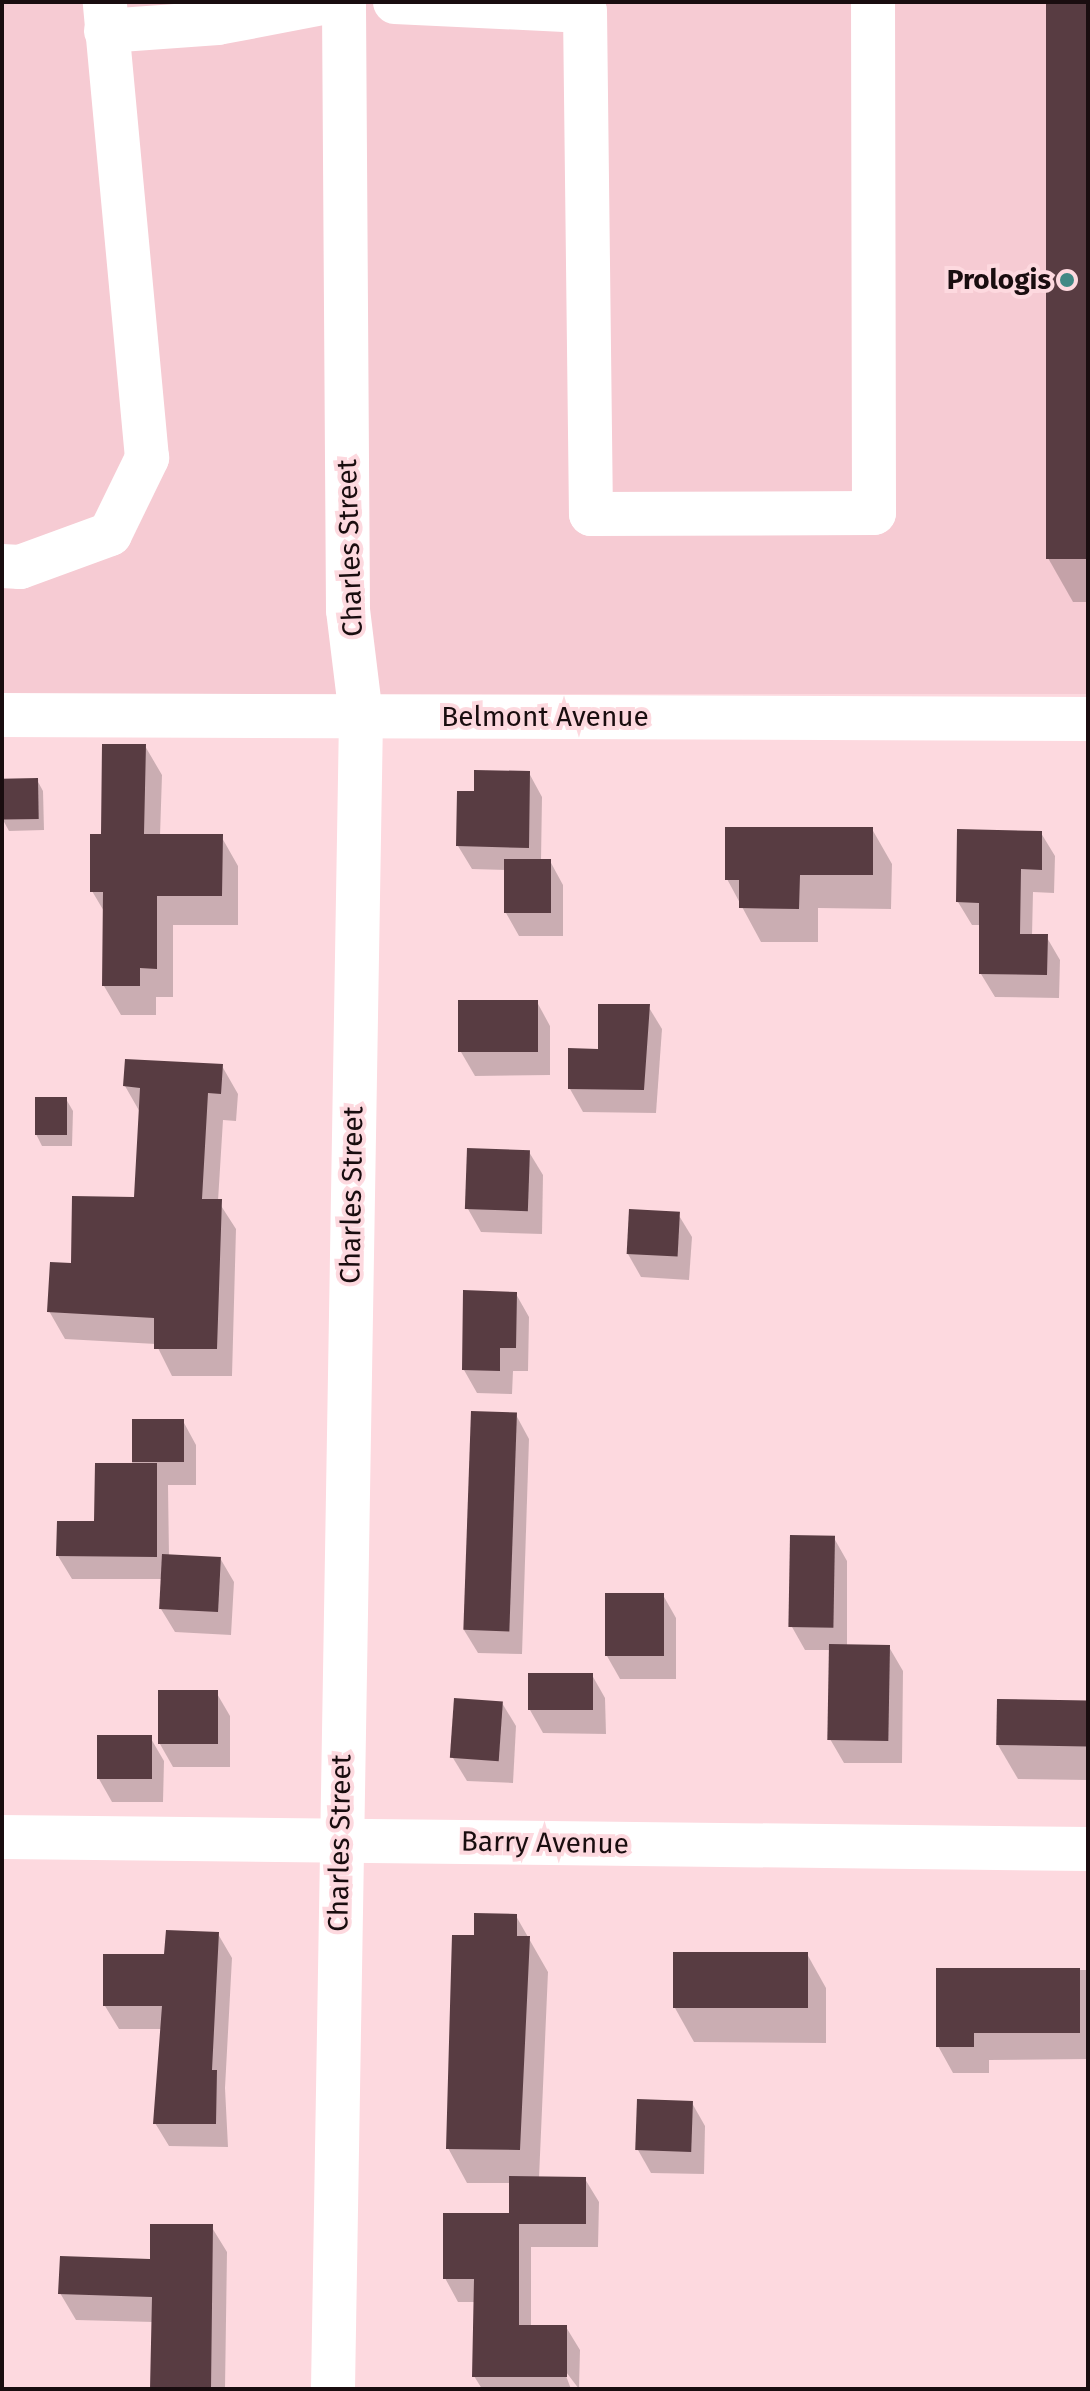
<!DOCTYPE html>
<html>
<head>
<meta charset="utf-8">
<style>
  body { margin:0 }
  #map { position:relative; width:1090px; height:2391px; overflow:hidden; background:#fdd9df; font-family:"Fira Sans",sans-serif }
  div>[style] { position:absolute }
  [style*='--x'] { left:calc(var(--x)*1px); top:calc(var(--y)*1px); width:calc(var(--w)*1px); rotate:calc(var(--a)*1deg) }
  .built>* { inset:0; background:#f6cbd3; transform-origin:0 0 }
  .shadow>* { inset:0; background:#0003 }
  .building>* { inset:0; background:#583c42; transform-origin:0 0 }
  .minor>* { height:44px; margin:-22px; padding:0 22px; transform-origin:22px; border-radius:22px; background:#fff }
  .dots>* { width:22px; height:22px; translate:-50% -50%; box-sizing:border-box; border:4px solid #fdd9df; border-radius:50% }
  span { translate:-50% -50%; white-space:nowrap; text-align:center; line-height:1.15; -webkit-text-stroke:8px #fdd9df; paint-order:stroke }
  .poi-label { font-size:28px; color:#190d0f; font-weight:700 }
  .right { translate:-100% -50%; text-align:right }
  .street-label { font-size:28px; color:#190d0f }
  .frame { position:absolute; inset:0; border:4px solid #190d0f; pointer-events:none }
</style>
</head>
<body>
<div id="map">
  <div class="built">
    <div style="left:2px;top:2px;width:1086px;height:692px"></div>
  </div>
  <div class="shadow">
    <div style="clip-path:polygon(1048px 2px,1088px 2px,1088px 602px,1073px 602px,1048px 558px)"></div>
    <div style="clip-path:polygon(145px 746px,162px 775px,160px 836px,221px 836px,238px 866px,238px 925px,173px 925px,173px 997px,156px 997px,156px 1015px,121px 1015px,104px 986px,105px 913px,92px 891px,103px 836px)"></div>
    <div style="clip-path:polygon(529px 773px,542px 797px,541px 861px,550px 861px,563px 885px,563px 936px,519px 936px,506px 913px,506px 870px,472px 869px,458px 846px,476px 793px)"></div>
    <div style="clip-path:polygon(37px 780px,43px 791px,44px 830px,9px 831px,3px 820px)"></div>
    <div style="clip-path:polygon(872px 829px,892px 864px,891px 909px,818px 908px,818px 942px,761px 942px,727px 879px)"></div>
    <div style="clip-path:polygon(1041px 833px,1055px 856px,1054px 893px,1033px 892px,1032px 936px,1046px 936px,1060px 960px,1059px 998px,995px 997px,981px 974px,981px 925px,972px 925px,958px 902px)"></div>
    <div style="clip-path:polygon(537px 1002px,550px 1026px,550px 1075px,475px 1076px,461px 1052px)"></div>
    <div style="clip-path:polygon(648px 1006px,662px 1029px,656px 1113px,583px 1112px,570px 1089px)"></div>
    <div style="clip-path:polygon(222px 1066px,238px 1094px,236px 1121px,223px 1120px,218px 1201px,236px 1229px,232px 1376px,172px 1376px,156px 1344px,65px 1339px,49px 1311px,73px 1265px,136px 1199px,141px 1114px,125px 1086px)"></div>
    <div style="clip-path:polygon(66px 1099px,73px 1111px,72px 1146px,42px 1146px,36px 1134px)"></div>
    <div style="clip-path:polygon(529px 1152px,543px 1175px,542px 1234px,481px 1232px,468px 1209px)"></div>
    <div style="clip-path:polygon(678px 1214px,692px 1237px,689px 1280px,641px 1277px,628px 1254px)"></div>
    <div style="clip-path:polygon(516px 1294px,529px 1317px,528px 1371px,513px 1371px,512px 1394px,477px 1393px,464px 1370px)"></div>
    <div style="clip-path:polygon(516px 1415px,529px 1439px,522px 1654px,478px 1653px,464px 1630px)"></div>
    <div style="clip-path:polygon(183px 1421px,196px 1445px,196px 1485px,168px 1485px,169px 1556px,220px 1558px,234px 1582px,231px 1635px,175px 1632px,161px 1609px,163px 1579px,72px 1579px,58px 1556px,96px 1523px,133px 1461px)"></div>
    <div style="clip-path:polygon(834px 1538px,847px 1561px,847px 1647px,889px 1647px,903px 1671px,902px 1763px,844px 1763px,830px 1739px,831px 1650px,805px 1650px,792px 1627px)"></div>
    <div style="clip-path:polygon(663px 1595px,676px 1618px,676px 1679px,620px 1679px,607px 1656px)"></div>
    <div style="clip-path:polygon(592px 1675px,605px 1698px,606px 1734px,543px 1733px,530px 1710px)"></div>
    <div style="clip-path:polygon(216px 1692px,230px 1716px,230px 1767px,173px 1767px,160px 1744px)"></div>
    <div style="clip-path:polygon(1088px 1702px,1088px 1780px,1018px 1779px,998px 1745px)"></div>
    <div style="clip-path:polygon(502px 1703px,516px 1726px,513px 1783px,467px 1781px,453px 1758px)"></div>
    <div style="clip-path:polygon(150px 1737px,164px 1761px,163px 1802px,112px 1802px,99px 1779px)"></div>
    <div style="clip-path:polygon(516px 1916px,548px 1972px,539px 2178px,585px 2179px,599px 2202px,598px 2247px,531px 2247px,531px 2327px,566px 2327px,580px 2350px,579px 2389px,563px 2368px,571px 2389px,482px 2389px,474px 2376px,476px 2302px,458px 2302px,445px 2278px,511px 2216px,511px 2183px,467px 2183px,448px 2148px,476px 1937px)"></div>
    <div style="clip-path:polygon(218px 1934px,232px 1958px,225px 2088px,228px 2147px,169px 2146px,155px 2123px,162px 2029px,119px 2029px,105px 2006px,166px 1956px)"></div>
    <div style="clip-path:polygon(807px 1954px,826px 1988px,826px 2043px,694px 2042px,675px 2008px)"></div>
    <div style="clip-path:polygon(938px 1970px,1088px 1970px,1088px 2059px,989px 2060px,989px 2073px,953px 2073px,938px 2046px)"></div>
    <div style="clip-path:polygon(692px 2103px,705px 2126px,704px 2174px,651px 2173px,638px 2150px)"></div>
    <div style="clip-path:polygon(211px 2226px,227px 2252px,225px 2389px,153px 2389px,154px 2322px,76px 2320px,60px 2293px,152px 2261px)"></div>
  </div>
  <div class="building">
    <div style="left:1046px;top:2px;width:42px;height:557px"></div>
    <div style="clip-path:polygon(102px 744px,146px 744px,144px 834px,223px 834px,222px 896px,157px 896px,157px 969px,140px 968px,140px 986px,102px 986px,103px 892px,90px 892px,90px 834px,101px 834px)"></div>
    <div style="clip-path:polygon(474px 770px,530px 771px,529px 848px,456px 846px,457px 791px,474px 791px)"></div>
    <div style="left:38px;top:778px;width:41px;height:36px;rotate:89deg"></div>
    <div style="clip-path:polygon(725px 827px,873px 827px,873px 875px,800px 875px,799px 909px,739px 908px,739px 880px,725px 880px)"></div>
    <div style="clip-path:polygon(957px 829px,1042px 831px,1042px 870px,1021px 869px,1020px 934px,1048px 934px,1047px 975px,979px 974px,979px 903px,956px 902px)"></div>
    <div style="left:504px;top:859px;width:47px;height:54px"></div>
    <div style="left:538px;top:1000px;width:52px;height:80px;rotate:90deg"></div>
    <div style="clip-path:polygon(598px 1004px,650px 1004px,644px 1090px,568px 1089px,568px 1048px,598px 1049px)"></div>
    <div style="clip-path:polygon(125px 1059px,223px 1064px,221px 1094px,208px 1093px,202px 1199px,222px 1199px,217px 1349px,154px 1349px,154px 1318px,47px 1312px,50px 1262px,71px 1263px,72px 1196px,134px 1197px,140px 1088px,123px 1086px)"></div>
    <div style="left:35px;top:1097px;width:32px;height:38px"></div>
    <div style="left:467px;top:1148px;width:63px;height:61px;rotate:2deg"></div>
    <div style="left:629px;top:1209px;width:51px;height:45px;rotate:3deg"></div>
    <div style="clip-path:polygon(463px 1290px,517px 1292px,516px 1348px,500px 1348px,500px 1371px,462px 1370px)"></div>
    <div style="left:471px;top:1411px;width:46px;height:219px;rotate:2deg"></div>
    <div style="left:132px;top:1419px;width:52px;height:43px"></div>
    <div style="clip-path:polygon(95px 1463px,157px 1463px,157px 1557px,56px 1556px,57px 1521px,94px 1521px)"></div>
    <div style="left:790px;top:1535px;width:45px;height:92px;rotate:1deg"></div>
    <div style="left:162px;top:1554px;width:59px;height:55px;rotate:3deg"></div>
    <div style="left:605px;top:1593px;width:59px;height:63px"></div>
    <div style="left:829px;top:1644px;width:61px;height:96px;rotate:1deg"></div>
    <div style="left:528px;top:1673px;width:65px;height:37px"></div>
    <div style="left:218px;top:1690px;width:54px;height:60px;rotate:90deg"></div>
    <div style="left:454px;top:1698px;width:49px;height:60px;rotate:4deg"></div>
    <div style="left:997px;top:1699px;width:91px;height:46px;rotate:1deg"></div>
    <div style="left:97px;top:1735px;width:55px;height:44px"></div>
    <div style="clip-path:polygon(474px 1913px,517px 1914px,517px 1936px,530px 1936px,520px 2150px,446px 2149px,452px 1935px,474px 1935px)"></div>
    <div style="clip-path:polygon(166px 1930px,219px 1932px,212px 2070px,217px 2070px,216px 2124px,153px 2124px,162px 2006px,103px 2006px,103px 1954px,164px 1954px)"></div>
    <div style="left:673px;top:1952px;width:135px;height:56px"></div>
    <div style="clip-path:polygon(936px 1968px,1080px 1968px,1080px 2033px,974px 2033px,974px 2047px,936px 2047px)"></div>
    <div style="left:637px;top:2099px;width:56px;height:51px;rotate:2deg"></div>
    <div style="clip-path:polygon(509px 2176px,586px 2177px,586px 2224px,519px 2224px,519px 2325px,567px 2325px,567px 2377px,472px 2377px,474px 2279px,443px 2279px,443px 2213px,509px 2213px)"></div>
    <div style="clip-path:polygon(150px 2224px,213px 2224px,211px 2389px,150px 2389px,152px 2297px,58px 2294px,60px 2256px,150px 2259px)"></div>
  </div>
  <div class="minor">
    <div style="--x:395;--y:2;--w:190;--a:2.7"></div>
    <div style="--x:585;--y:11;--w:503;--a:89.32"></div>
    <div style="--x:591;--y:514;--w:283;--a:-0.2"></div>
    <div style="--x:874;--y:513;--w:511;--a:-90.11"></div>
    <div style="--x:106;--y:31;--w:112;--a:-4.1"></div>
    <div style="--x:218;--y:23;--w:112;--a:-10.8"></div>
    <div style="--x:2;--y:566;--w:18;--a:3"></div>
    <div style="--x:20;--y:567;--w:96;--a:-20.1"></div>
    <div style="--x:110;--y:534;--w:85;--a:-64"></div>
    <div style="--x:147;--y:458;--w:458;--a:-95.3"></div>
    <div style="--x:2;--y:715;--w:1086;--a:0.21"></div>
    <div style="--x:2;--y:1837;--w:1086;--a:0.63"></div>
    <div style="--x:333;--y:2389;--w:1673;--a:-89.04"></div>
    <div style="--x:361;--y:716;--w:107;--a:-97"></div>
    <div style="--x:348;--y:610;--w:608;--a:-90.38"></div>
  </div>
  <div class="dots">
    <div style="left:1067px;top:280px;background:#418985"></div>
  </div>
  <div class="poi-label">
    <span class="right" style="left:1051px;top:280px">Prologis</span>
  </div>
  <div class="street-label">
    <span style="left:350px;top:548px;rotate:-92deg">Charles Street</span>
    <span style="left:545px;top:717px">Belmont Avenue</span>
    <span style="left:352px;top:1195px;rotate:-89deg">Charles Street</span>
    <span style="left:340px;top:1843px;rotate:-89deg">Charles Street</span>
    <span style="left:545px;top:1843px;rotate:1deg">Barry Avenue</span>
  </div>
  <div class="frame"></div>
</div>
</body>
</html>
